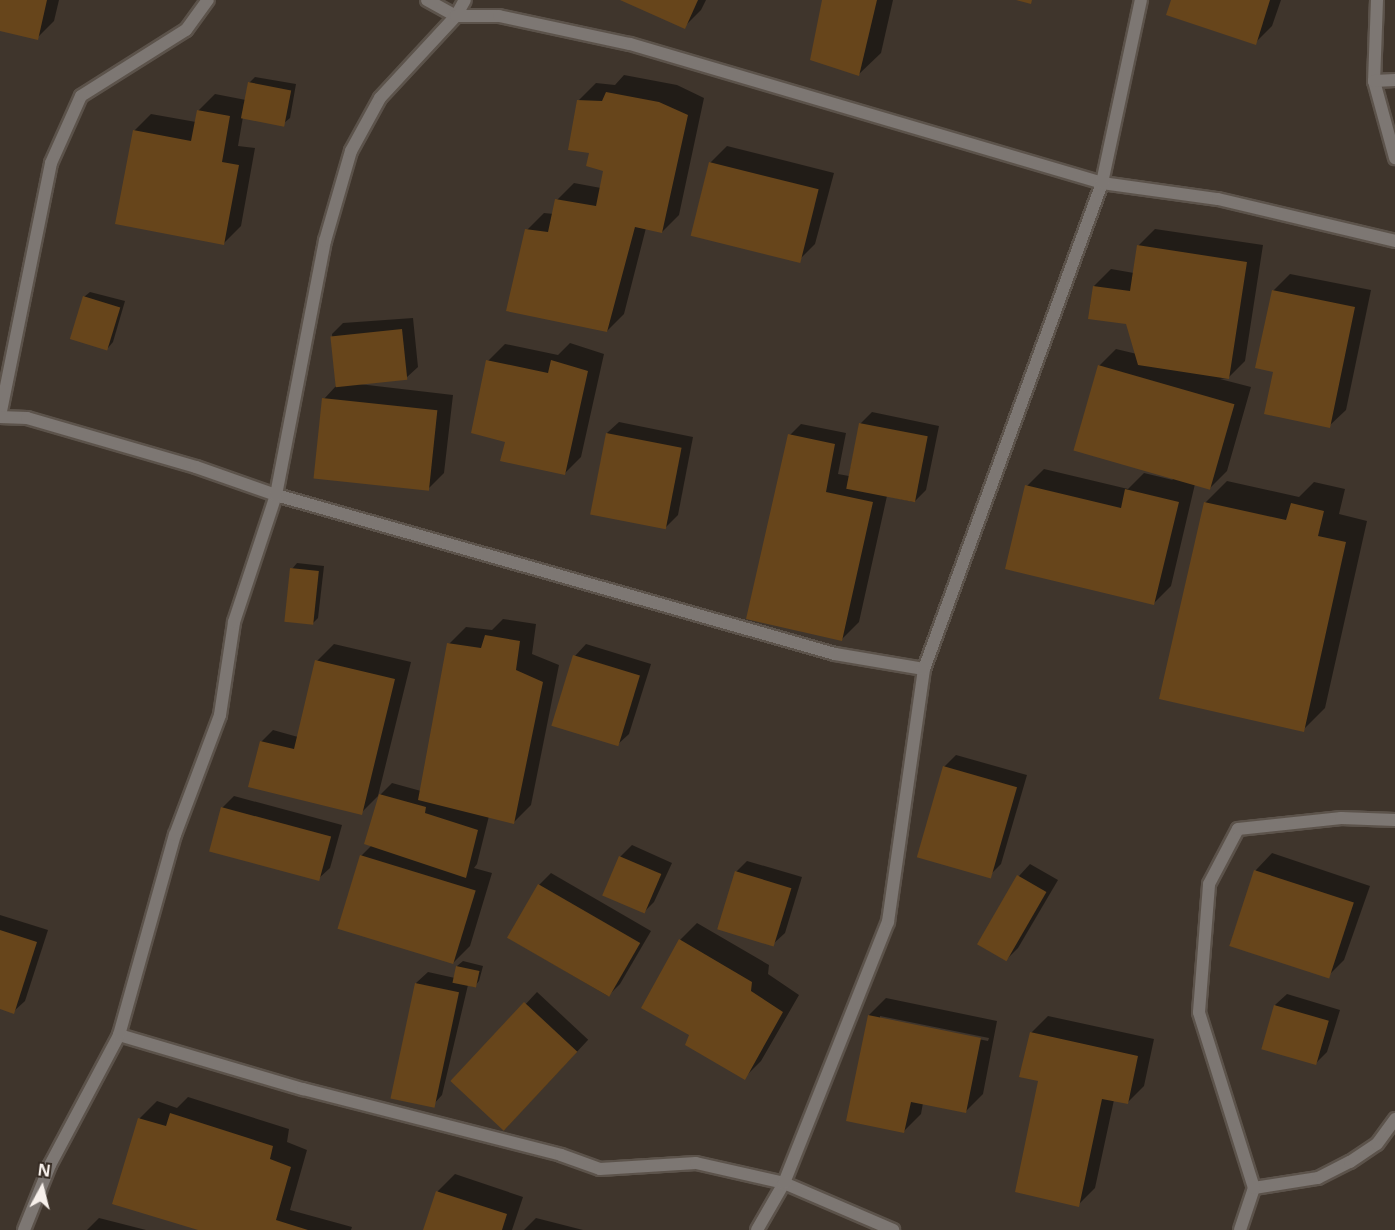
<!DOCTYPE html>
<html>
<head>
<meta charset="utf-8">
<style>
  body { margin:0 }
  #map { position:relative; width:1395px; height:1230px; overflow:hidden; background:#3f352c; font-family:"Noto Sans",sans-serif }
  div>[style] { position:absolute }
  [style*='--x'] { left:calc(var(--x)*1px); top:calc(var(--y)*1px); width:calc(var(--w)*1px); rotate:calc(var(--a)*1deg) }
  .shadow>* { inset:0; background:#0007; transform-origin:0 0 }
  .building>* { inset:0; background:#67451b; transform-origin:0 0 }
  .roads { filter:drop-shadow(2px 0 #5c534b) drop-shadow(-2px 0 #5c534b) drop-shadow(0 2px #5c534b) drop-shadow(0 -2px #5c534b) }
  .street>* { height:12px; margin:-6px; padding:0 6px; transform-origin:6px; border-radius:6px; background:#7d7773 }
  span { translate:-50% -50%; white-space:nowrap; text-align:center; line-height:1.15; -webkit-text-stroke:6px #352b23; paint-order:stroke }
  .north { position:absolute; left:12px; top:1158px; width:60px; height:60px; -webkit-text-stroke:4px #352b23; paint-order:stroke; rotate:7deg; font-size:16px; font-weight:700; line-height:24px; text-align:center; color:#f7f0eb }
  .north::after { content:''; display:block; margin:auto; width:21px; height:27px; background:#f7f0eb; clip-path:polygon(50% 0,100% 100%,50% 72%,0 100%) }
</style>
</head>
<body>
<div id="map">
  <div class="shadow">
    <div style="clip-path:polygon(0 0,59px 0,54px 21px,37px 38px,0 29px)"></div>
    <div style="clip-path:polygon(624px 0,706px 0,701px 10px,684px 27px)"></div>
    <div style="clip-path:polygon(823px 0,893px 0,881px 53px,859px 74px)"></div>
    <div style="clip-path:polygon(1173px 0,1281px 0,1272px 26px,1255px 43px)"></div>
    <div style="clip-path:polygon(624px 75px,677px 85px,704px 98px,679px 215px,662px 232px,646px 228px,624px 314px,607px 331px,527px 230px,544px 213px,554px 214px,557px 200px,574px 183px,601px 188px,605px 169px,579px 100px,596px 83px,615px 85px)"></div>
    <div style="clip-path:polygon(255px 77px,296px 84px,290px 118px,284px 123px,243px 117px,238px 146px,255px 148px,241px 226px,224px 243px,134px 131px,151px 114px,196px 122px,198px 111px,215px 94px,246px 100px,249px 83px)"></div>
    <div style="clip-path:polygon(727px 146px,834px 173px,815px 244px,798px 261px,710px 163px)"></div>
    <div style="clip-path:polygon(1155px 229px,1263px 245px,1245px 361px,1228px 378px,1220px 379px,1251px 387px,1227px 471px,1210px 488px,1195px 484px,1171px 586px,1154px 603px,1027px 486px,1044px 469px,1128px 489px,1144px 473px,1173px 480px,1099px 366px,1116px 349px,1137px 354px,1127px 323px,1094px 286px,1111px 269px,1134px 273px,1138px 246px)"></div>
    <div style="clip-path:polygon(1290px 274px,1371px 290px,1346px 410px,1329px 426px,1274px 371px,1273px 291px)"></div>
    <div style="clip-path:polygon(90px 292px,125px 301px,113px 342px,108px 348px,84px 297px)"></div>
    <div style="clip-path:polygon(413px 318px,418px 367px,406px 378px,359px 384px,453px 395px,444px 473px,427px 490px,324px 399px,336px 386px,332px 334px,343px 323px)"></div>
    <div style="clip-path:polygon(570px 343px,604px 354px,581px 457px,564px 474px,507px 441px,488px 361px,505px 344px,558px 355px)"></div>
    <div style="clip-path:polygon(872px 412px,939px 426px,926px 490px,914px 502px,887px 496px,859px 622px,842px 639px,790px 435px,801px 424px,846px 433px,838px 474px,849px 476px,860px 424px)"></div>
    <div style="clip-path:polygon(619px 422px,693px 437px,678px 515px,666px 527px,607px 433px)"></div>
    <div style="clip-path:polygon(1227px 481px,1299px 497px,1314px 482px,1345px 489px,1339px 514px,1367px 521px,1325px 708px,1303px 730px,1205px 503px)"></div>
    <div style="clip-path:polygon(297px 563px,324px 566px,318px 618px,313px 623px,292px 569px)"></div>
    <div style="clip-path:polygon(503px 619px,536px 624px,532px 654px,559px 665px,531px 805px,514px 822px,489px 816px,477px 864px,474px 868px,492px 873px,470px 946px,453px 963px,361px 856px,372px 845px,380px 795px,392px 783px,421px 791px,449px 644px,466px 627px,492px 630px)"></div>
    <div style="clip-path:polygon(334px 644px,411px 662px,378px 796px,361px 813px,261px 742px,273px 730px,298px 737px,317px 661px)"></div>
    <div style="clip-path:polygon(586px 644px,651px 664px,629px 734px,617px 745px,553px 725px,575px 656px)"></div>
    <div style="clip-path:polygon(956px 755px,1027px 775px,1001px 864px,989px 876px,944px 767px)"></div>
    <div style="clip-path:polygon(234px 796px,342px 825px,330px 868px,318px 879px,222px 808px)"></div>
    <div style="clip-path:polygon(632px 845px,672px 863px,654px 902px,643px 913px,620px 857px)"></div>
    <div style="clip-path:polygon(1272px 853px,1370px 886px,1344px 960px,1327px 977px,1230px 945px,1256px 870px)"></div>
    <div style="clip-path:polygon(747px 861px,802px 877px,785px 933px,773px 944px,736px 872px)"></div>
    <div style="clip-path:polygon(1030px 864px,1058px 880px,1018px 948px,1006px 960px,980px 945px,1019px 876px)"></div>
    <div style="clip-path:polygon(551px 873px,651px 931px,620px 984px,608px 996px,509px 938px,539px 885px)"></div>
    <div style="clip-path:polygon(0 915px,48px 930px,25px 1001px,13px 1012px,0 1008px)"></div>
    <div style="clip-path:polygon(697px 923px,769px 965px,768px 974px,799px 995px,761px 1061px,744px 1078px,691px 1035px,680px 940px)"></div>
    <div style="clip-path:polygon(463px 961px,483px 966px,479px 981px,474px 987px,468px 985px,442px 1095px,431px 1107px,416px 983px,428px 972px,455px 978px,457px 966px)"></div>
    <div style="left:537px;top:992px;width:70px;height:122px;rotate:43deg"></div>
    <div style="clip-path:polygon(1287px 994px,1340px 1010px,1327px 1052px,1315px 1064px,1275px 1005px)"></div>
    <div style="clip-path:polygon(evenodd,886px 998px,997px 1021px,983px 1094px,966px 1111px,923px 1103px,921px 1114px,904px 1131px,869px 1015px,886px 998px,880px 1016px,989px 1038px,988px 1041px,880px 1019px,880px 1016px)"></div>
    <div style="clip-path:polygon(1048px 1016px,1154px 1039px,1144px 1086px,1127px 1103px,1114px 1100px,1095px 1188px,1078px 1205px,1039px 1080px,1031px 1033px)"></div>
    <div style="clip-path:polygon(188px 1097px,289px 1129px,287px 1142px,307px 1150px,290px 1210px,352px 1227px,351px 1230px,203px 1230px,114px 1203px,140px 1118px,157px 1101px,177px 1108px)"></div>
    <div style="clip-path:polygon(455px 1174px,523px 1197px,512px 1230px,425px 1230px,438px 1191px)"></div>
    <div style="clip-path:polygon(99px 1218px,146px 1230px,87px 1230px)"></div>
    <div style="clip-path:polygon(536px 1218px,583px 1230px,524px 1230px)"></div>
  </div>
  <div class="building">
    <div style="clip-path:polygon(0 0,47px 0,38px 40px,0 31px)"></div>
    <div style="clip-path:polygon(620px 0,698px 0,685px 29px)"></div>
    <div style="clip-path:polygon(822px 0,877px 0,859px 76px,810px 60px)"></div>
    <div style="clip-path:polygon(1016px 0,1032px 0,1031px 4px)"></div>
    <div style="clip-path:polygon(1171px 0,1270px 0,1256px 45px,1166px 15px)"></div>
    <div style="left:248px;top:82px;width:44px;height:37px;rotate:11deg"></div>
    <div style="clip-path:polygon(606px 92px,659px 102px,688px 115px,662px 233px,635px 227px,607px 332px,506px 311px,525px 229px,548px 232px,555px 199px,596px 206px,603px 171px,586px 166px,589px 153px,568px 150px,577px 100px,602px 101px)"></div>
    <div style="clip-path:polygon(197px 110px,230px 116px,222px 162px,239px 165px,224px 245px,115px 224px,133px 130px,191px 141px)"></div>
    <div style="left:709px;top:162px;width:113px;height:76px;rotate:14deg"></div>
    <div style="clip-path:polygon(1137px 245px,1247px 262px,1229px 379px,1138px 365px,1126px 324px,1088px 319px,1093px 286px,1130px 291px)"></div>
    <div style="clip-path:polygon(1272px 290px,1355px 307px,1330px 428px,1264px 414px,1273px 372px,1255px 368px)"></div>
    <div style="left:83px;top:296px;width:39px;height:45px;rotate:17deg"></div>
    <div style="left:402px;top:329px;width:51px;height:72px;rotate:84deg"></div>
    <div style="clip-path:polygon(486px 360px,548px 373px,551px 360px,588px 371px,565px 475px,500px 461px,505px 442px,471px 433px)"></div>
    <div style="left:1098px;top:365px;width:142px;height:89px;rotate:16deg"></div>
    <div style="left:322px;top:398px;width:116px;height:81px;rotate:6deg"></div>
    <div style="left:859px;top:423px;width:70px;height:67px;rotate:11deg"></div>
    <div style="left:606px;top:433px;width:77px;height:83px;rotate:11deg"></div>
    <div style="clip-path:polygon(788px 434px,835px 444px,826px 492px,873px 502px,842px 641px,746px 619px)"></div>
    <div style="clip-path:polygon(1025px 485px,1121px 508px,1125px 489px,1179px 502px,1154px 605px,1005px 569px)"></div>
    <div style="clip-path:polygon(1204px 502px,1286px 520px,1291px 503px,1324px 511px,1318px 536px,1346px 542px,1304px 732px,1159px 699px)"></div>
    <div style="left:290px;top:568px;width:29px;height:54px;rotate:6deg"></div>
    <div style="clip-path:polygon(485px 635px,520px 641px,516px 670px,543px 682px,514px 824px,418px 800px,447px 643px,481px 648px)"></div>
    <div style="left:573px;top:655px;width:70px;height:74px;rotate:17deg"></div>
    <div style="clip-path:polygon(315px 660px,395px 679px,362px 815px,248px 787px,260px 741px,294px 749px)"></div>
    <div style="left:943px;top:766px;width:77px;height:95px;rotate:16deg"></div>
    <div style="clip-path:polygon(379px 794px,426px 807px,425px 813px,478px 830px,466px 878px,364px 844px)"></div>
    <div style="left:221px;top:807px;width:114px;height:46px;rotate:15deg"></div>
    <div style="left:360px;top:855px;width:121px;height:77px;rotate:17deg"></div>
    <div style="left:619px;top:856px;width:46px;height:43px;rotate:23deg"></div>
    <div style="left:1254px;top:870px;width:105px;height:80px;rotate:18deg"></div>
    <div style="left:735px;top:871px;width:59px;height:61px;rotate:17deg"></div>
    <div style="left:1017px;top:875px;width:34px;height:80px;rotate:30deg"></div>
    <div style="left:538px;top:884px;width:118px;height:62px;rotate:30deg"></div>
    <div style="clip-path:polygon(0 930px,37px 942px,14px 1014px,0 1009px)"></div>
    <div style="clip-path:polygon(679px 939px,752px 982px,751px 991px,783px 1012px,745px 1080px,685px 1045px,689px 1035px,641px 1008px)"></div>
    <div style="left:456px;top:966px;width:24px;height:17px;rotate:12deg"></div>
    <div style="left:415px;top:983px;width:45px;height:118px;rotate:12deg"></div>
    <div style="left:524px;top:1002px;width:73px;height:108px;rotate:43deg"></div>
    <div style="left:1274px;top:1005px;width:57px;height:46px;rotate:16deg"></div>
    <div style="clip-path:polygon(868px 1015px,981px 1038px,966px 1113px,911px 1102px,904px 1133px,846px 1121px)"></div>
    <div style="clip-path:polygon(1030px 1032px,1138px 1056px,1128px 1104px,1102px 1099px,1079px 1207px,1015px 1192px,1038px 1081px,1019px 1077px)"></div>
    <div style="clip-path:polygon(170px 1113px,273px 1146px,270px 1159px,291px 1167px,276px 1220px,308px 1230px,198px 1230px,112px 1204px,138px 1118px,166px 1126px)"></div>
    <div style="clip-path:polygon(436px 1191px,507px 1214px,502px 1230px,423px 1230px)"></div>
  </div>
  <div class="roads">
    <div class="street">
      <div style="--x:427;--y:0;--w:33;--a:29"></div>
      <div style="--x:456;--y:16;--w:18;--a:-61"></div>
      <div style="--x:1377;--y:0;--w:81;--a:92.1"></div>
      <div style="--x:1374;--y:81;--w:80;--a:74.7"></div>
      <div style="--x:1374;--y:81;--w:21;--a:-3"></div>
      <div style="--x:0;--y:416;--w:258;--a:-78.6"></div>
      <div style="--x:51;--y:163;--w:73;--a:-65.9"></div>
      <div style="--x:81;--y:96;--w:124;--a:-32.2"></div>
      <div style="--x:186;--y:30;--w:37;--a:-54"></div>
      <div style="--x:0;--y:417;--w:27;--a:2"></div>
      <div style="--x:27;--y:418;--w:176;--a:16.2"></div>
      <div style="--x:196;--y:467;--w:85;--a:19.3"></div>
      <div style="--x:276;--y:495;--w:581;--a:15.88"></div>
      <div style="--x:835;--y:654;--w:90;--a:9.6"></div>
      <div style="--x:119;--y:1035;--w:192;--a:16.4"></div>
      <div style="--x:303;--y:1089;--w:266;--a:14.3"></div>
      <div style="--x:561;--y:1155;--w:41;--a:19.7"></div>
      <div style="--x:600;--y:1169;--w:96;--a:-3.6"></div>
      <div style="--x:696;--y:1163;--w:90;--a:12.8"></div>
      <div style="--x:784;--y:1183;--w:119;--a:23.3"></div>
      <div style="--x:1254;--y:1188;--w:65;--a:-8.9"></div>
      <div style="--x:1318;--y:1178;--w:36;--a:-27"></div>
      <div style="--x:1350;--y:1162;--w:32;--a:-34"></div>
      <div style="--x:1377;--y:1144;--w:31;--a:-54"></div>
      <div style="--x:24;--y:1230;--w:70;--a:-68.2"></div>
      <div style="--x:50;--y:1165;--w:147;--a:-62"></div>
      <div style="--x:119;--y:1035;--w:208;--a:-74.4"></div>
      <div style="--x:175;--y:835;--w:128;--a:-69.4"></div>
      <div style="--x:220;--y:715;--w:94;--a:-81.4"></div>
      <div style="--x:234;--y:622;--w:134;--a:-71.7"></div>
      <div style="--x:276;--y:495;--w:259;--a:-79.1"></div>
      <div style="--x:325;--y:241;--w:94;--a:-73.9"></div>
      <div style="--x:351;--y:151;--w:60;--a:-61.3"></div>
      <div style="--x:380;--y:98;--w:112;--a:-47.2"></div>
      <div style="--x:456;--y:16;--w:43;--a:0"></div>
      <div style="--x:499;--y:16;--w:134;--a:12.1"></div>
      <div style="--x:630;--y:44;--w:492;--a:16.4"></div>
      <div style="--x:1102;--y:183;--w:117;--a:7.9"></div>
      <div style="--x:1218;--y:199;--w:182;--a:13.3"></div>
      <div style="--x:757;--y:1230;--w:54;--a:-60.1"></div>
      <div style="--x:784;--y:1183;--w:281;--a:-68.3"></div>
      <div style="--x:888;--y:922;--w:256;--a:-81.9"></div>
      <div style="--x:924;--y:669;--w:518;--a:-69.88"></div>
      <div style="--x:1102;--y:183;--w:187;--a:-78"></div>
      <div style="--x:1240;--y:1230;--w:44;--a:-71.6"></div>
      <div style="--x:1254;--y:1188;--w:184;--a:-107.4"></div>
      <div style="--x:1199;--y:1012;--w:128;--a:-85.5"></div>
      <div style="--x:1209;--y:884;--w:62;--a:-62.2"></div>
      <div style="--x:1238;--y:829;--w:104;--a:-6.1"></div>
      <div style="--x:1341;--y:818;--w:54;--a:2.1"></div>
    </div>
  </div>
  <div class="north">N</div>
</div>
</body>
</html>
